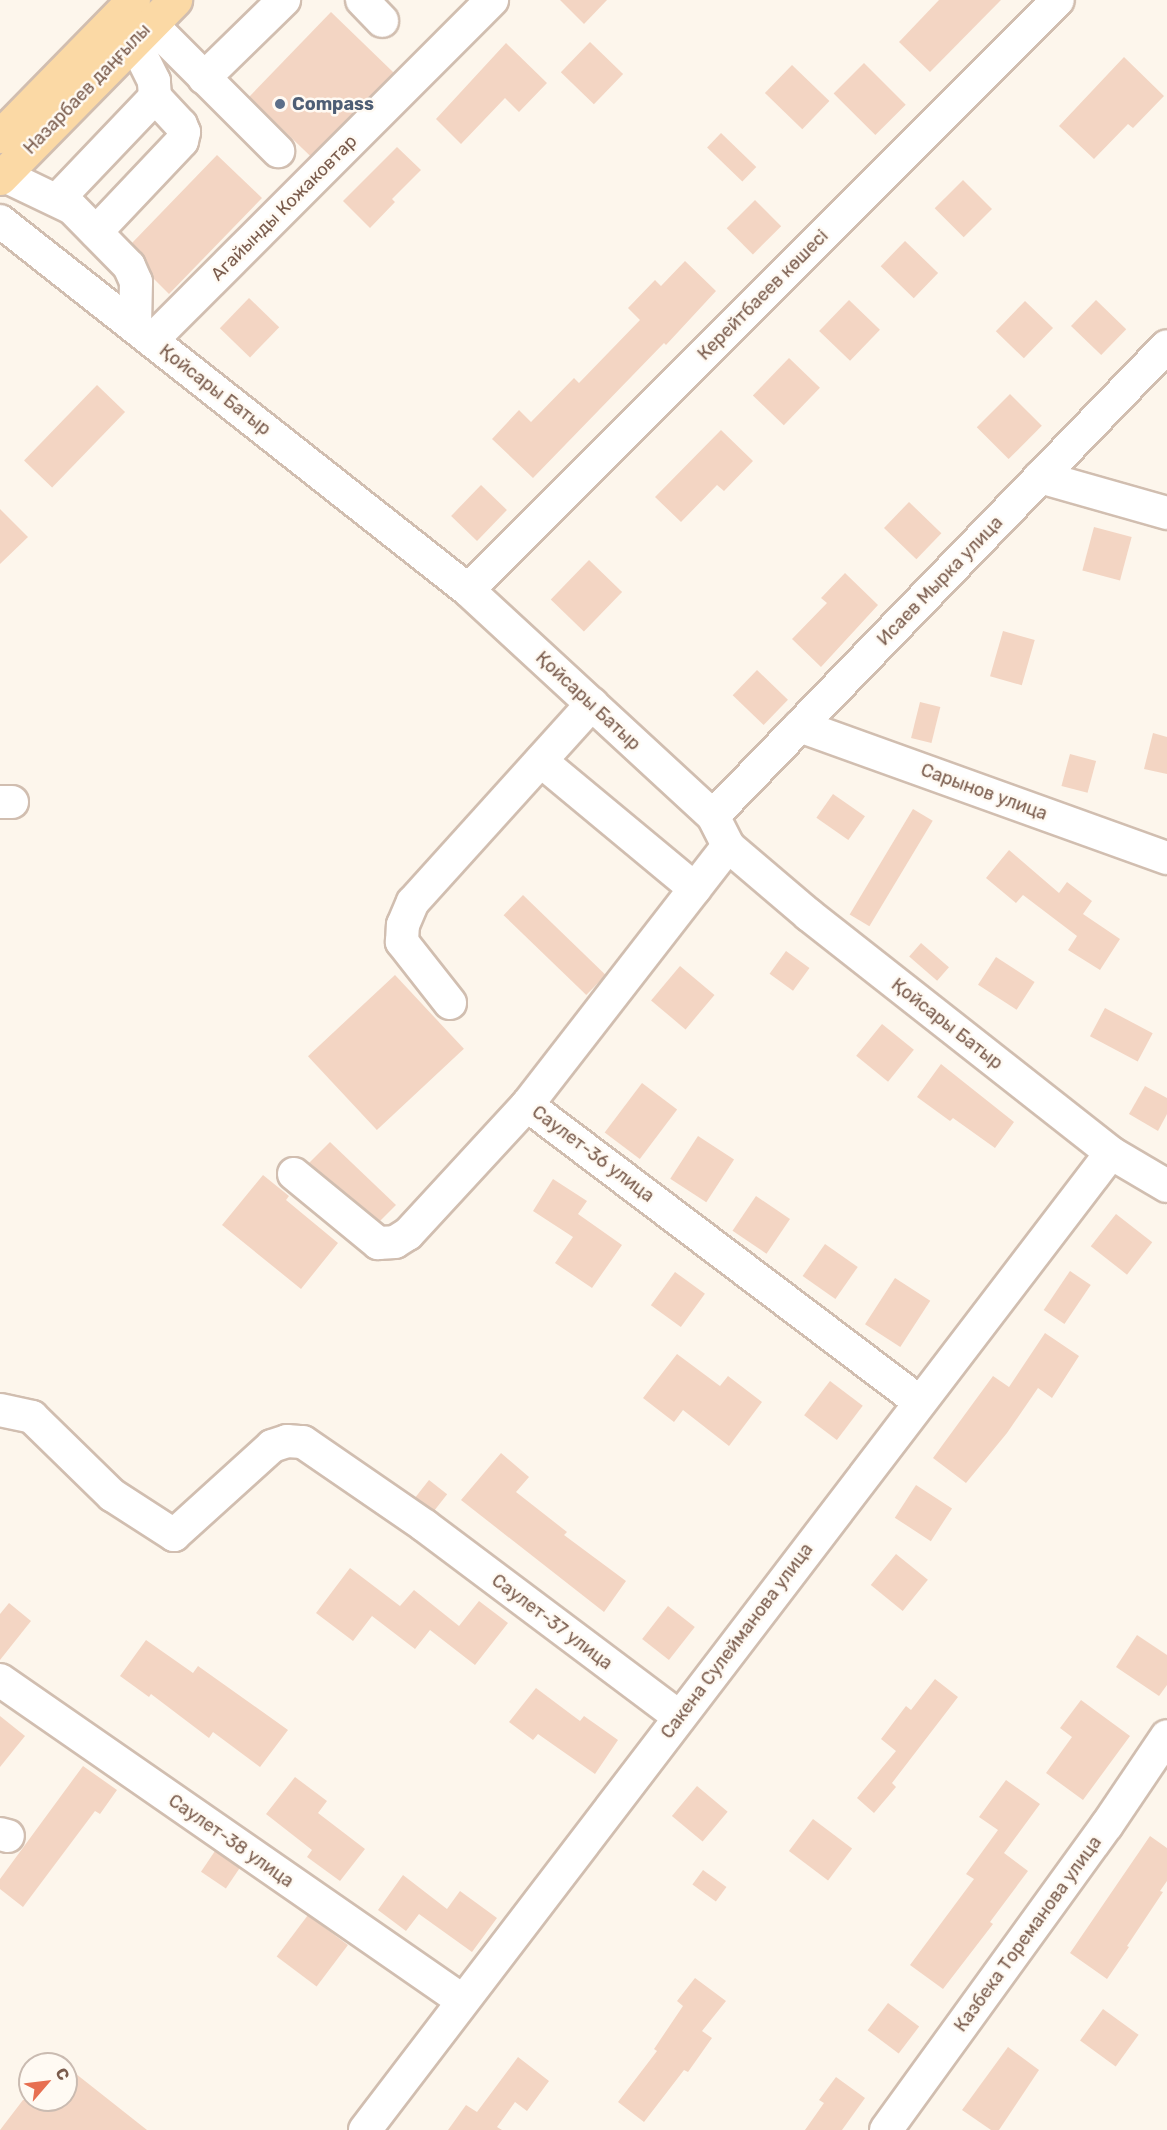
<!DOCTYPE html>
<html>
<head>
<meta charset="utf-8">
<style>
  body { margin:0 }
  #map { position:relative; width:1167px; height:2130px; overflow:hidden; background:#fdf6ec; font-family:Rubik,sans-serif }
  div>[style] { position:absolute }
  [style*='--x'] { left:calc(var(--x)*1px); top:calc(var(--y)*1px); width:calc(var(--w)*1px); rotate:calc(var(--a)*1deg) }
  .building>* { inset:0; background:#f3d5c3; transform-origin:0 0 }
  .roads { filter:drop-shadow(2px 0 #d1beb0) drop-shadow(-2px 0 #d1beb0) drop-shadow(0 2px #d1beb0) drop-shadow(0 -2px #d1beb0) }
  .minor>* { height:32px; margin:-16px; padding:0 16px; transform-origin:16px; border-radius:16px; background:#fff }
  .major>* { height:33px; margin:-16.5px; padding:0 16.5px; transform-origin:16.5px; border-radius:16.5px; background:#fbd9a5 }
  .dots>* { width:16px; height:16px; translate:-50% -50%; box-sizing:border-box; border:3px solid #fffaf3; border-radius:50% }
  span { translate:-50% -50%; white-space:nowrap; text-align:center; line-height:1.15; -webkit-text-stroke:5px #fffaf3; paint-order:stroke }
  .street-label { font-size:18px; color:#7a5c4d }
  .service-label { font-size:18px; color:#4e5e75; font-weight:700 }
  .left { translate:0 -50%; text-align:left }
  .north { position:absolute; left:18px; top:2052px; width:60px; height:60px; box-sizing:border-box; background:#fffaf3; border:2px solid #cabbb1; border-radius:50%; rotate:62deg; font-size:16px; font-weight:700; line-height:24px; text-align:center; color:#7a5c4d }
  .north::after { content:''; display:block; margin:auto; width:21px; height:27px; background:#e76f51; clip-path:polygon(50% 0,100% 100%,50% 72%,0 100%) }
</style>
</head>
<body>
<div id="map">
  <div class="building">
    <div style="clip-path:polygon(560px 0,607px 0,584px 24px)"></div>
    <div style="clip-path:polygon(939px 0,1001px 0,930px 72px,899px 42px)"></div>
    <div style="left:331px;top:12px;width:88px;height:118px;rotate:44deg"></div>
    <div style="left:590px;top:42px;width:46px;height:42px;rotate:44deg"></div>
    <div style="clip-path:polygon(506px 43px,547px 83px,519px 112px,505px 98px,461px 144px,436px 119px)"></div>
    <div style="clip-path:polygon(1124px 57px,1164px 96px,1133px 128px,1128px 124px,1094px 159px,1059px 126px)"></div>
    <div style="left:864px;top:63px;width:59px;height:43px;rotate:45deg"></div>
    <div style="left:792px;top:65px;width:52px;height:39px;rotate:44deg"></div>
    <div style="left:721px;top:133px;width:49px;height:20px;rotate:44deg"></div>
    <div style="clip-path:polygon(397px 147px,421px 170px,392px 199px,395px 202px,370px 228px,343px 201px)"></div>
    <div style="clip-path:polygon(217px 155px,262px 198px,169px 294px,153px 278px,145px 258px,132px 243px)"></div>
    <div style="left:963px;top:180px;width:41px;height:40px;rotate:45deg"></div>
    <div style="left:755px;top:200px;width:37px;height:40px;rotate:45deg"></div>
    <div style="left:905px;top:241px;width:46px;height:35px;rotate:44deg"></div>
    <div style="clip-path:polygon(685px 261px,716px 291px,666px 345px,664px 343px,533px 478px,492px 439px,519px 410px,531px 422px,574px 378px,579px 383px,640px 320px,628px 308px,655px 280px,661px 286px)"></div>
    <div style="left:249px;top:298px;width:42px;height:42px;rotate:44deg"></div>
    <div style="left:849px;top:300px;width:43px;height:43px;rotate:44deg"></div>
    <div style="left:1096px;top:300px;width:42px;height:36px;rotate:44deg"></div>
    <div style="left:1025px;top:301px;width:39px;height:42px;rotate:44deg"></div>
    <div style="left:789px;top:358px;width:43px;height:52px;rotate:44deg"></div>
    <div style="left:97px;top:385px;width:39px;height:105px;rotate:44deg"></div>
    <div style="left:1010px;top:394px;width:45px;height:47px;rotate:45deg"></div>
    <div style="clip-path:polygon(721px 430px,753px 461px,724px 491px,717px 485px,681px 522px,655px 497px)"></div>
    <div style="left:481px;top:485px;width:36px;height:43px;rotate:44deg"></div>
    <div style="left:909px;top:502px;width:45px;height:36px;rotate:44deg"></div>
    <div style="clip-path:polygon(0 509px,28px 537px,0 564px)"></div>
    <div style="left:1094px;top:527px;width:39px;height:45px;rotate:15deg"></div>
    <div style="left:589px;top:560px;width:46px;height:55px;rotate:44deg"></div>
    <div style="clip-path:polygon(845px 573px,878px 605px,821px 667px,792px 639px,827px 603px,821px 598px)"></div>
    <div style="left:1003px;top:631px;width:33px;height:47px;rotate:16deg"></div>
    <div style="left:757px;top:670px;width:43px;height:35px;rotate:44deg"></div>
    <div style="left:920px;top:702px;width:21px;height:37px;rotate:14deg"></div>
    <div style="clip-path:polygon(1153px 733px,1167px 737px,1167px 774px,1144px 769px)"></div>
    <div style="left:1070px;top:754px;width:27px;height:33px;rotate:15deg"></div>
    <div style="left:833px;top:794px;width:39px;height:29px;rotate:35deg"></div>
    <div style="left:913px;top:809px;width:23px;height:123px;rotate:31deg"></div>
    <div style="clip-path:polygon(1009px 850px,1059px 893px,1067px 882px,1092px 901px,1083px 914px,1120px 939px,1100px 970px,1068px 950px,1077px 936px,1023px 895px,1016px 903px,986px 878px)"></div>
    <div style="left:523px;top:895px;width:115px;height:28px;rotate:44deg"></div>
    <div style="left:921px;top:943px;width:37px;height:18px;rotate:41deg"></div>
    <div style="left:786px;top:951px;width:29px;height:28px;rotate:36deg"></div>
    <div style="left:996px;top:957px;width:46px;height:33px;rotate:33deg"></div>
    <div style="left:680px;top:966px;width:45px;height:45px;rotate:40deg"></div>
    <div style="left:395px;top:975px;width:101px;height:119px;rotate:47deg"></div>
    <div style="left:1105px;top:1008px;width:54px;height:32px;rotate:28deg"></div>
    <div style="left:882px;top:1024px;width:41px;height:41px;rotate:39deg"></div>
    <div style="clip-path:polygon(941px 1064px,1014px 1122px,995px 1148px,953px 1118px,950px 1121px,917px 1097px)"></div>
    <div style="left:642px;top:1083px;width:44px;height:62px;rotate:37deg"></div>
    <div style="clip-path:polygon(1145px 1086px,1167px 1098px,1167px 1114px,1158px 1131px,1129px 1114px)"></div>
    <div style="left:698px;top:1136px;width:43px;height:51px;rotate:33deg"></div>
    <div style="clip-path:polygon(330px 1142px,396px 1205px,380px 1221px,309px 1163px)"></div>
    <div style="clip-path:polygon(263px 1175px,289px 1196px,286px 1200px,338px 1243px,301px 1289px,222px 1225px)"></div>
    <div style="clip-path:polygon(553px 1179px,587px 1201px,578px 1214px,622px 1245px,592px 1288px,555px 1263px,573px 1237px,533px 1211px)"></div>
    <div style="left:756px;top:1196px;width:41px;height:42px;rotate:34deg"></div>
    <div style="left:1116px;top:1214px;width:46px;height:41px;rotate:38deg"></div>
    <div style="left:825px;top:1244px;width:40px;height:39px;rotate:35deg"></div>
    <div style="left:1070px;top:1271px;width:25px;height:47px;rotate:34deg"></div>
    <div style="left:675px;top:1272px;width:37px;height:41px;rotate:36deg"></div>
    <div style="left:895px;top:1278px;width:42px;height:55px;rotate:33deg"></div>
    <div style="clip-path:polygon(1045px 1333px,1079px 1356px,1052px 1398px,1038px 1388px,1007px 1433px,966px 1483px,933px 1458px,993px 1376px,1009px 1387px)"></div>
    <div style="clip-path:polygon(677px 1354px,720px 1386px,728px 1376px,762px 1402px,729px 1446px,683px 1410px,674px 1422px,643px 1398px)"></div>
    <div style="left:830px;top:1381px;width:41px;height:43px;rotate:37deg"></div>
    <div style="clip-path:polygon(501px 1453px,529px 1477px,516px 1492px,567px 1532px,564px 1535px,626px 1581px,604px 1612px,461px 1500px)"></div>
    <div style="left:429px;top:1480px;width:23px;height:22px;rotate:38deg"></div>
    <div style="left:916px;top:1485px;width:43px;height:39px;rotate:33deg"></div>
    <div style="left:896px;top:1554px;width:41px;height:40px;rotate:39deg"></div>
    <div style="clip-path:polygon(350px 1568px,400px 1606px,414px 1590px,459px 1626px,479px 1601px,508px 1623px,475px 1665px,430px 1630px,415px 1649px,372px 1616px,353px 1641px,316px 1613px)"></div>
    <div style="clip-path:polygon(9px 1603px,31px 1621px,0 1660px,0 1614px)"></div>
    <div style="left:668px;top:1606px;width:34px;height:42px;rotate:38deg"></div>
    <div style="clip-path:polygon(1137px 1635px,1167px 1655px,1167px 1685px,1159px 1696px,1116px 1667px)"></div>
    <div style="clip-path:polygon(146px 1640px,193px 1673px,198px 1666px,288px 1730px,260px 1767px,213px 1732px,209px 1738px,151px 1694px,149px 1697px,120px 1676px)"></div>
    <div style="clip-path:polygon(935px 1679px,958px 1697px,892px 1783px,896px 1787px,874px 1813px,857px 1798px,896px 1751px,881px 1739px,906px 1706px,911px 1710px)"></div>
    <div style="clip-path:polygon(536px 1688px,580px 1721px,584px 1716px,618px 1740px,595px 1774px,538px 1734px,533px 1740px,509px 1722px)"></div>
    <div style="clip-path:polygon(1081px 1700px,1130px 1736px,1083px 1800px,1046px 1773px,1072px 1737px,1060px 1728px)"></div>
    <div style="clip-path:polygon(0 1716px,25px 1736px,0 1767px)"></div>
    <div style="clip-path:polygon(83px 1766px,117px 1790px,100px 1814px,95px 1811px,23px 1907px,0 1889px,0 1879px)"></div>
    <div style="clip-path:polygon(295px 1777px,327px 1801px,318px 1813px,365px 1849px,340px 1881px,307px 1857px,312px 1850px,266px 1814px)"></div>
    <div style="clip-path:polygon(1006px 1780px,1040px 1804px,1004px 1853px,1028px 1871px,990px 1922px,993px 1924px,943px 1989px,910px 1965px,974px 1879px,966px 1874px,998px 1830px,979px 1817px)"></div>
    <div style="left:697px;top:1786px;width:40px;height:39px;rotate:40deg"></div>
    <div style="left:813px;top:1819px;width:49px;height:40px;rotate:37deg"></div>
    <div style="clip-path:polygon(1150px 1836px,1167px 1848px,1167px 1881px,1160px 1891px,1163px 1892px,1127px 1946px,1129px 1947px,1107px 1979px,1070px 1953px)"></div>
    <div style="left:215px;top:1851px;width:30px;height:25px;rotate:34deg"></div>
    <div style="left:703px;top:1870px;width:29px;height:18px;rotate:36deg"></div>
    <div style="clip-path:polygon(403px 1875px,447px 1909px,460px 1891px,497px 1918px,472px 1952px,419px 1914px,406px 1931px,378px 1910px)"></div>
    <div style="left:308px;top:1915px;width:50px;height:52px;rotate:37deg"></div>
    <div style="clip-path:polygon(695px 1978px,726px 2001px,702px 2031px,712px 2038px,688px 2072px,684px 2070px,644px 2122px,618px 2102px,657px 2051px,654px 2049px,683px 2006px,677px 2001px)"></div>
    <div style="left:888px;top:2003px;width:39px;height:34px;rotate:37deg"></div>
    <div style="left:1103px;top:2009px;width:44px;height:39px;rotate:36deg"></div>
    <div style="clip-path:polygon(1008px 2047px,1039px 2070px,999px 2130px,991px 2130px,962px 2110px)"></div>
    <div style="clip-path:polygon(518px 2057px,549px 2081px,527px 2111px,515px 2102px,497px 2127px,502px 2130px,448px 2130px,466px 2105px,477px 2112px)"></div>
    <div style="clip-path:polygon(66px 2066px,147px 2130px,0 2130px,23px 2100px,66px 2100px)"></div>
    <div style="clip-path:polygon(836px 2077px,865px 2098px,842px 2130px,805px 2130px,824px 2103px,819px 2100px)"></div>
  </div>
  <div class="roads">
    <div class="minor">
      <div style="--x:362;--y:0;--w:29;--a:46"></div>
      <div style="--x:151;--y:24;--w:180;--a:45"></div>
      <div style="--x:204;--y:78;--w:112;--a:-44.3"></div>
      <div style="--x:3;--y:175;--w:76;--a:25.6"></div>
      <div style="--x:72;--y:208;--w:81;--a:45.5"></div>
      <div style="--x:129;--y:266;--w:17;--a:66"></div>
      <div style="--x:136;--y:282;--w:45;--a:91.3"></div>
      <div style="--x:57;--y:200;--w:142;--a:-46.4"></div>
      <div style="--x:155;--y:97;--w:16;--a:-94"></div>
      <div style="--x:154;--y:81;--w:45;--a:-116.6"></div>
      <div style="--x:0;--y:221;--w:596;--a:38.25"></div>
      <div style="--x:468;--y:590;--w:333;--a:42.7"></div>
      <div style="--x:713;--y:816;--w:34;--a:63"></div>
      <div style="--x:728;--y:846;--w:106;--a:40.4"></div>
      <div style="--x:809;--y:915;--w:385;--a:38.2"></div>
      <div style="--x:1111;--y:1153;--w:65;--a:30.5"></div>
      <div style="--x:96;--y:232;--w:125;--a:-46.6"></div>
      <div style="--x:182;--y:141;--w:9;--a:-77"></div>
      <div style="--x:184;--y:132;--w:8;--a:-113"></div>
      <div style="--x:181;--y:125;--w:38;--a:-133"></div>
      <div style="--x:152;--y:340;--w:481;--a:-45"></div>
      <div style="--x:1040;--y:477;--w:132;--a:15.8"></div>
      <div style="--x:468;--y:590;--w:834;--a:-45"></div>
      <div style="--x:800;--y:726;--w:390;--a:19.8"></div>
      <div style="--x:541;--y:761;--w:200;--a:39.7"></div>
      <div style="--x:0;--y:802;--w:12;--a:0"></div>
      <div style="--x:713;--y:816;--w:653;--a:-45.99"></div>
      <div style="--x:728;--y:846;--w:328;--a:127.8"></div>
      <div style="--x:527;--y:1105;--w:491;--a:37.1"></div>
      <div style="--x:450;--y:1003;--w:78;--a:-128.2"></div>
      <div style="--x:402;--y:942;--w:17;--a:-87"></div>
      <div style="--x:403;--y:925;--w:25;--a:-67"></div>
      <div style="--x:413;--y:902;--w:267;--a:-47.9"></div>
      <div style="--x:294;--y:1174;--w:109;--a:39.4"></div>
      <div style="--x:378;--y:1243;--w:17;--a:-3"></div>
      <div style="--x:395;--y:1242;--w:15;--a:-32"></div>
      <div style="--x:408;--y:1234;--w:176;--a:-47.3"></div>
      <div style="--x:0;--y:1410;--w:33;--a:12"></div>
      <div style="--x:32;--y:1417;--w:112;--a:44.3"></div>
      <div style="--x:112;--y:1495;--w:74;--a:32.8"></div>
      <div style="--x:174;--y:1535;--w:132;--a:-42.2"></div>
      <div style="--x:272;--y:1446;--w:16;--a:-18"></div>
      <div style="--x:287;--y:1441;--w:16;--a:4"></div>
      <div style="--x:303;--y:1442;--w:148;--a:34.5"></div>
      <div style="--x:425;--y:1526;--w:318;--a:36.9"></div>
      <div style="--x:0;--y:1680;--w:563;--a:34.73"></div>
      <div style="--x:0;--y:1834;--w:8;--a:14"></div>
      <div style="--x:365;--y:2130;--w:1229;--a:-52.64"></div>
      <div style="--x:886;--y:2130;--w:377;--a:-54.1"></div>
      <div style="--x:1107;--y:1825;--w:107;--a:-56"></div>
    </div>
    <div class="major">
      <div style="--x:0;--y:136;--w:190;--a:-45.6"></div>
      <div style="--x:0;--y:178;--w:250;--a:-45.5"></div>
    </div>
  </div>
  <div class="dots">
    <div style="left:280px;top:104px;background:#5c6f8a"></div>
  </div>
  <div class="street-label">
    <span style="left:87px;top:89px;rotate:-46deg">Назарбаев даңғылы</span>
    <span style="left:284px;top:208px;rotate:-45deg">Агайынды Кожаковтар</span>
    <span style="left:763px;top:295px;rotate:-45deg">Керейтбаеев көшесі</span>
    <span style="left:215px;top:390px;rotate:38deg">Қойсары Батыр</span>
    <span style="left:940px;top:581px;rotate:-46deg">Исаев Мырка улица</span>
    <span style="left:588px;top:701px;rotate:43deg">Қойсары Батыр</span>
    <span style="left:984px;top:792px;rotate:20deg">Сарынов улица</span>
    <span style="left:947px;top:1024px;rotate:38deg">Қойсары Батыр</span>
    <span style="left:593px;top:1154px;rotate:37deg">Саулет-36 улица</span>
    <span style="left:552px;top:1622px;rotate:37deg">Саулет-37 улица</span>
    <span style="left:737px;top:1641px;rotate:-53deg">Сакена Сулейманова улица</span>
    <span style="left:231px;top:1841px;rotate:35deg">Саулет-38 улица</span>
    <span style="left:1028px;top:1934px;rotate:-54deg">Казбека Тореманова улица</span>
  </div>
  <div class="service-label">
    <span class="left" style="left:292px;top:104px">Compass</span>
  </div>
  <div class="north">С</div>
</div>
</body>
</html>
